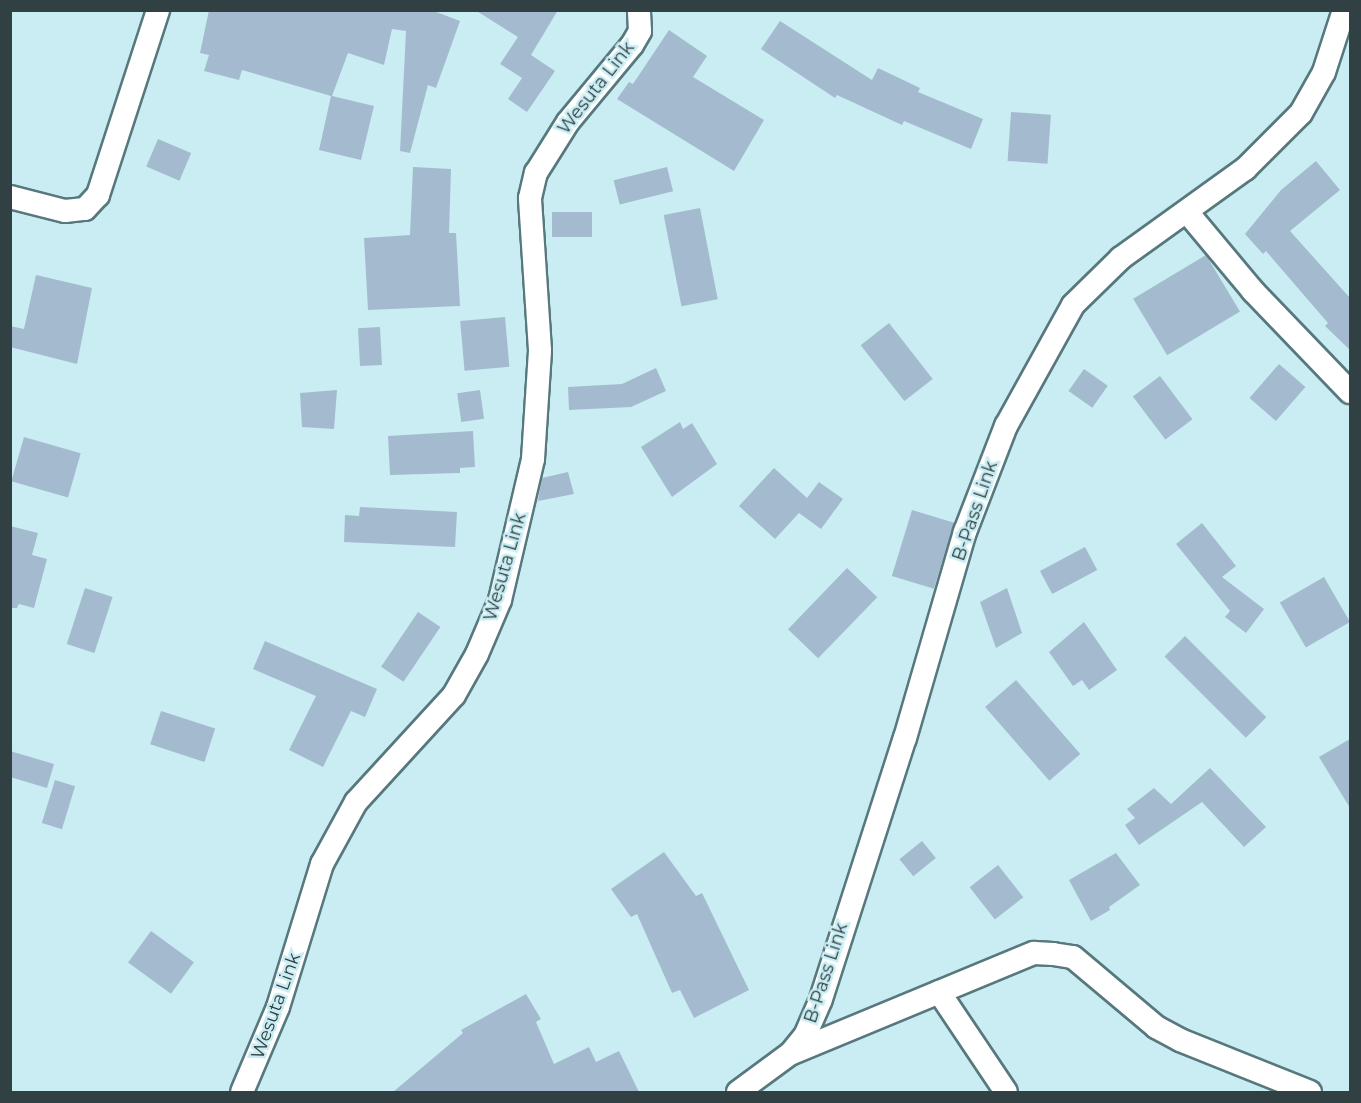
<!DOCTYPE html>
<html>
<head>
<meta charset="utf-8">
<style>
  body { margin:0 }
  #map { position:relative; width:1361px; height:1103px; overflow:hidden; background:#c9edf3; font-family:Montserrat,sans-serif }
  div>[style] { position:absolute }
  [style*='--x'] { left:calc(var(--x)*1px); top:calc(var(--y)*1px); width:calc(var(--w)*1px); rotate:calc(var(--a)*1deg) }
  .building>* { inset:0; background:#a4bbcf; transform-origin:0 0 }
  .roads { filter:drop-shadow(2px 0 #57787d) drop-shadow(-2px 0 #57787d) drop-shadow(0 2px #57787d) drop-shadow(0 -2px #57787d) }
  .minor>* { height:22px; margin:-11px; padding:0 11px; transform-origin:11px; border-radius:11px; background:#fff }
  span { translate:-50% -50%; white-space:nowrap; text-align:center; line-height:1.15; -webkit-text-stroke:5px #c9edf3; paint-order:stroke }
  .street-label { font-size:18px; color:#314042 }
  .frame { position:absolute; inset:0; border:12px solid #314042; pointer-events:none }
</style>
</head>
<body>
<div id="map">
  <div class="building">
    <div style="clip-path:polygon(209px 10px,431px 10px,460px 21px,436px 88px,428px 85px,410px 153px,400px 151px,406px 31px,392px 29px,384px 65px,348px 53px,332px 96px,374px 106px,361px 160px,319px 150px,331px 96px,242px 70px,239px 80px,204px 71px,209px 55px,200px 53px)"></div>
    <div style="clip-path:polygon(475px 10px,558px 10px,531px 55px,555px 71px,527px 112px,508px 99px,522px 78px,500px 64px,518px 37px)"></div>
    <div style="clip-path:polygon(780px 21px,872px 80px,878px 68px,920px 88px,918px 92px,983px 119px,971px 149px,904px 121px,902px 125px,837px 95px,835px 98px,761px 49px)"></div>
    <div style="clip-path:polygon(669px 30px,707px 56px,693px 77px,764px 120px,734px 171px,617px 99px,629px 82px,633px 84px)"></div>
    <div style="left:1011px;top:112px;width:40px;height:49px;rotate:4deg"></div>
    <div style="left:158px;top:139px;width:36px;height:30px;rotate:23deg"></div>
    <div style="clip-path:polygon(1316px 161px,1340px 190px,1290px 231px,1350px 298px,1350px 350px,1325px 326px,1328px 323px,1266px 251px,1263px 254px,1245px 234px,1281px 190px)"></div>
    <div style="clip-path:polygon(413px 167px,451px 169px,449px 233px,456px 233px,460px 306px,368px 310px,364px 238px,410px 235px)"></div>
    <div style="left:667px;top:167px;width:25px;height:55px;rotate:76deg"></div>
    <div style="left:700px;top:208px;width:93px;height:37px;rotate:79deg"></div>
    <div style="left:592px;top:212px;width:25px;height:40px;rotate:90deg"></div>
    <div style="left:1206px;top:255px;width:66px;height:85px;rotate:59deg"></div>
    <div style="clip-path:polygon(36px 275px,92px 288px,77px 364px,10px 347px,10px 326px,24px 329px)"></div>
    <div style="left:505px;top:317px;width:50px;height:45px;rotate:85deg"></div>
    <div style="left:889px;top:323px;width:71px;height:36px;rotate:52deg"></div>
    <div style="left:380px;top:327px;width:38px;height:22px;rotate:87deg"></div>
    <div style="left:1279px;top:364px;width:35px;height:45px;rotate:41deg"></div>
    <div style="clip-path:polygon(656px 368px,666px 391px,631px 407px,569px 410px,568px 387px,622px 384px)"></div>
    <div style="left:1084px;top:369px;width:29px;height:27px;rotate:35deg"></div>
    <div style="left:1160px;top:376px;width:54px;height:34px;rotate:53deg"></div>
    <div style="clip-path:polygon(337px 390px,334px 429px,302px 427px,300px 393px)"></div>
    <div style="left:480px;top:390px;width:29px;height:23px;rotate:82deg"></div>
    <div style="clip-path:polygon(680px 422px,683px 429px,692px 423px,717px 464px,672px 497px,641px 447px)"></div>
    <div style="clip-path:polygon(473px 431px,475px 467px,460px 468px,460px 473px,390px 475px,388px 436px)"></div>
    <div style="left:24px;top:437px;width:59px;height:46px;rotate:16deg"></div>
    <div style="clip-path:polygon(774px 468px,807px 498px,819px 482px,843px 499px,821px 529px,799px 513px,775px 539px,739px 506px)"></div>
    <div style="clip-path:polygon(568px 472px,574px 494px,538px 501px,542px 478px)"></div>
    <div style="clip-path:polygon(360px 507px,457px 512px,455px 547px,344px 542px,345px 515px,359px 516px)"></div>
    <div style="left:912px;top:510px;width:44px;height:69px;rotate:17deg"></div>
    <div style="clip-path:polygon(1202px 523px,1236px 566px,1222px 577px,1264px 609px,1246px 633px,1225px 617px,1230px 611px,1176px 544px)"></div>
    <div style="clip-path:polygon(10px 526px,38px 533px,32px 555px,47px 559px,34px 608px,19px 604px,17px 608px,10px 608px)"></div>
    <div style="left:1085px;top:547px;width:26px;height:51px;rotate:62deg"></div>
    <div style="left:847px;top:568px;width:42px;height:85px;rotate:44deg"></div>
    <div style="left:1324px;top:577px;width:52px;height:51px;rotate:60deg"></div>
    <div style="left:85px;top:588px;width:29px;height:59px;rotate:18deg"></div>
    <div style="clip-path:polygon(1007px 588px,1022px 633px,996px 648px,980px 602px)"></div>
    <div style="left:418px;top:612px;width:27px;height:66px;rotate:34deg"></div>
    <div style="clip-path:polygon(1084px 622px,1117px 670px,1089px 690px,1082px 680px,1073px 686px,1049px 652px)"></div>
    <div style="left:1185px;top:636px;width:115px;height:29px;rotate:45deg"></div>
    <div style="clip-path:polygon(265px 641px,377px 689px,365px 717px,351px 711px,323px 767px,289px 750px,316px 696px,253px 669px)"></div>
    <div style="left:1016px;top:680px;width:98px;height:41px;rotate:49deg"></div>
    <div style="left:161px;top:711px;width:57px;height:35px;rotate:18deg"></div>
    <div style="clip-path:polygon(1350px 739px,1350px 808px,1319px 757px)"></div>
    <div style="clip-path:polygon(10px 751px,54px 764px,47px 788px,10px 777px)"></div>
    <div style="clip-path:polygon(1210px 768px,1266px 827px,1244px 847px,1202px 802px,1139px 845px,1125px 825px,1135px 818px,1127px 809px,1154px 788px,1171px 804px)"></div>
    <div style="left:55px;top:780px;width:21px;height:45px;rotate:17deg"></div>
    <div style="left:922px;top:841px;width:22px;height:29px;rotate:51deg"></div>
    <div style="clip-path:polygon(664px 852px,696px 896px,702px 893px,749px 990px,694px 1018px,680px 990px,672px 993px,637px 914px,631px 917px,611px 889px)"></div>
    <div style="clip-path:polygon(1116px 853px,1140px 885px,1109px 907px,1110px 910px,1091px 921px,1069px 880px)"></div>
    <div style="left:998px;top:865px;width:41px;height:36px;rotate:52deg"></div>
    <div style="left:151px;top:931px;width:53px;height:39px;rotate:36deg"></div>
    <div style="clip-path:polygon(526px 994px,541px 1019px,536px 1022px,554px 1064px,589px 1047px,596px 1062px,619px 1051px,639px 1092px,393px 1092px,463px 1033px,461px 1030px)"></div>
  </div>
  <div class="roads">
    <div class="minor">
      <div style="--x:10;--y:197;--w:57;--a:14.3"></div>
      <div style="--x:65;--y:211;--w:20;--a:-6"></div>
      <div style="--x:85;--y:209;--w:19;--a:-47"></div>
      <div style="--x:98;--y:195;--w:194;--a:-72"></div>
      <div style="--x:1187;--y:212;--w:103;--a:50.1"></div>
      <div style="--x:1253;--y:291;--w:140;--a:46.2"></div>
      <div style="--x:939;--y:992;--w:120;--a:56.2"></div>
      <div style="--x:792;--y:1053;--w:262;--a:-22.5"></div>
      <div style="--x:1034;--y:953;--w:19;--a:3"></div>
      <div style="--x:1053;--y:954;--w:20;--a:9"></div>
      <div style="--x:1073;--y:957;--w:109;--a:40.1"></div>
      <div style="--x:1156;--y:1027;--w:27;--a:28"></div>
      <div style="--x:1180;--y:1040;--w:140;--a:21.8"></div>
      <div style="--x:242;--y:1092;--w:92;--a:-67"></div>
      <div style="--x:278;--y:1007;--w:150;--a:-72.9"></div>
      <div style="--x:322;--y:864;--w:71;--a:-61.3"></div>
      <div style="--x:356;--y:802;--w:145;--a:-47.5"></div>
      <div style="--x:454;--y:695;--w:47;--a:-60.7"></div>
      <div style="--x:477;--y:654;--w:59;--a:-66.9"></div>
      <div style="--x:500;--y:600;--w:145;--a:-76.8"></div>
      <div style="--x:533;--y:459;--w:109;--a:-86.3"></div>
      <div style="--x:540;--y:350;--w:152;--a:-93.8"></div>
      <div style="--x:530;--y:198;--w:26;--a:-77"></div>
      <div style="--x:536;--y:173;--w:60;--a:-57.9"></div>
      <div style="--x:568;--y:122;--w:100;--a:-50.3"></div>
      <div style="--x:632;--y:45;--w:16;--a:-60"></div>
      <div style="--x:640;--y:31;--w:21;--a:-93"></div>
      <div style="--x:738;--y:1092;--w:66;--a:-36.3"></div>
      <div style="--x:791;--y:1053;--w:22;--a:-51"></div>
      <div style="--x:805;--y:1036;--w:40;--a:-66.6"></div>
      <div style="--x:821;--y:999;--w:274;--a:-72.2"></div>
      <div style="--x:905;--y:738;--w:215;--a:-73.8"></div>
      <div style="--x:965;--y:532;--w:114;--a:-68.9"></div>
      <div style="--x:1006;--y:426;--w:138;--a:-61"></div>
      <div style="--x:1073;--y:305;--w:67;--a:-44.4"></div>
      <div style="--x:1121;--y:258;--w:153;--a:-35.7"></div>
      <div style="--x:1245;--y:169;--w:79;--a:-45"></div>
      <div style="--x:1301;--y:113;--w:47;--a:-60.7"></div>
      <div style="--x:1324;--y:72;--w:65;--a:-72.1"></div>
    </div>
  </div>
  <div class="street-label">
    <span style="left:596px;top:88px;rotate:-52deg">Wesuta Link</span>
    <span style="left:975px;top:511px;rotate:-71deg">B-Pass Link</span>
    <span style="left:505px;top:567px;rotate:-74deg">Wesuta Link</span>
    <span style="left:826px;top:973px;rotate:-72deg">B-Pass Link</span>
    <span style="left:276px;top:1006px;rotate:-70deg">Wesuta Link</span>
  </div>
  <div class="frame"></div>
</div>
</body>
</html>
